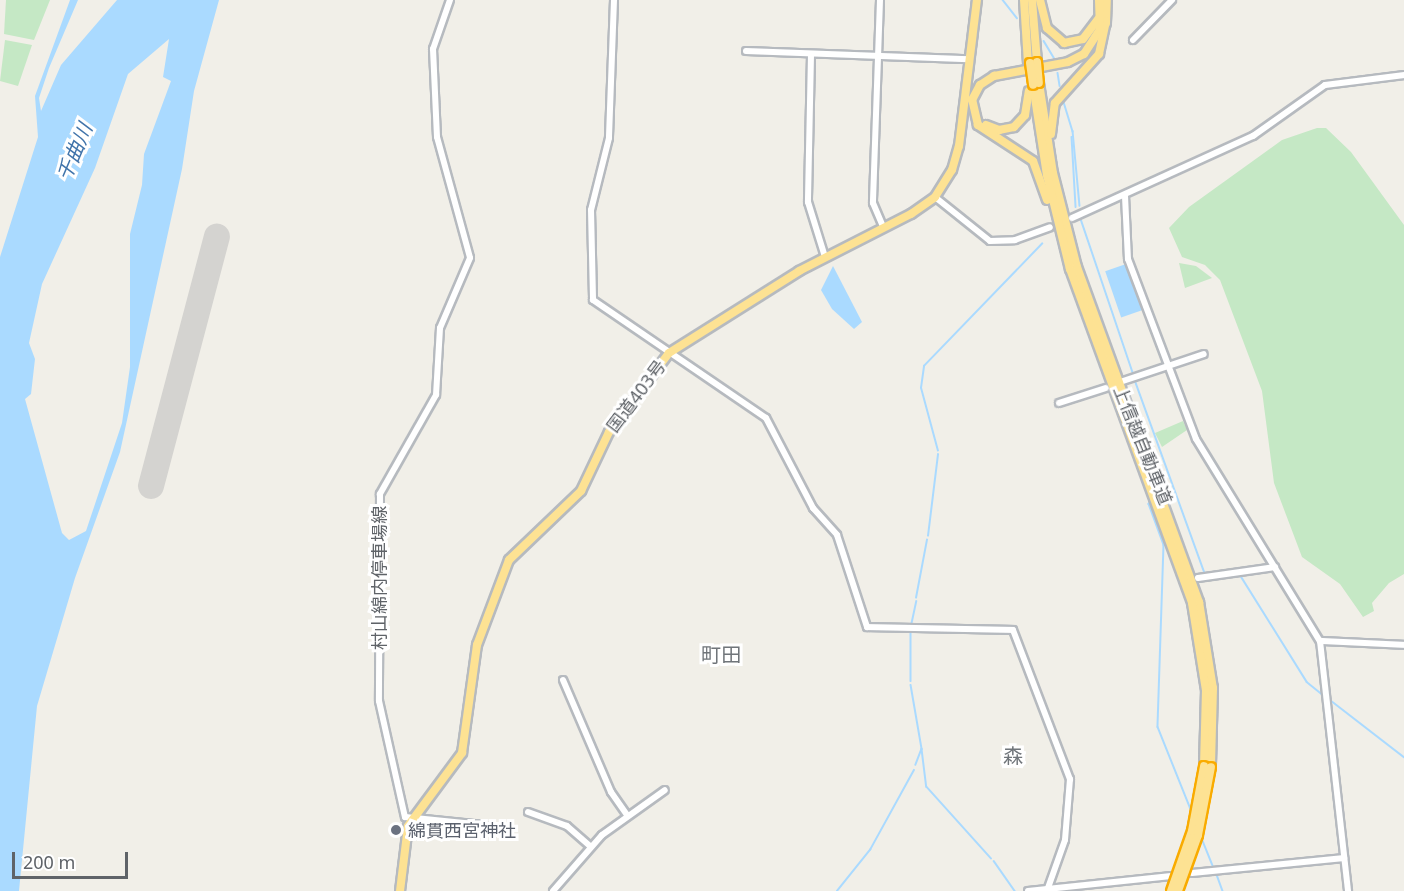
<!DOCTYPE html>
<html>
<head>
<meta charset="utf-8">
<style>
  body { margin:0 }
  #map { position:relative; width:1404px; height:891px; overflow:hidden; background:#f1efe8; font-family:"Noto Sans","Noto Sans JP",sans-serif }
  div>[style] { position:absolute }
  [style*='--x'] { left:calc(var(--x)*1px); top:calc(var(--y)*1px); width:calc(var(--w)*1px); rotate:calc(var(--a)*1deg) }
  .green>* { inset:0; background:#c5e8c5 }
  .water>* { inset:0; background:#aadaff; transform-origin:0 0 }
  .stream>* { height:1.5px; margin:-0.75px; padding:0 0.75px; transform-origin:0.75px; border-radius:0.75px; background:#aadaff }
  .runway>* { height:26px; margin:-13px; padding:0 13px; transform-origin:13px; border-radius:13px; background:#d4d3d0 }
  .roads { filter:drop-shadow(2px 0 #b6babf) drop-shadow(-2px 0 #b6babf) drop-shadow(0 2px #b6babf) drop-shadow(0 -2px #b6babf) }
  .secondary>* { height:6px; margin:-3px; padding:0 3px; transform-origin:3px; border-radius:3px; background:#fff }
  .highway>* { height:8px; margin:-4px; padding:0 4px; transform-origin:4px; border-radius:4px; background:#fde293 }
  .bridges { filter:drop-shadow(2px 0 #f9ab00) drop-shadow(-2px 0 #f9ab00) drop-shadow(0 2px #f9ab00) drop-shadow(0 -2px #f9ab00) }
  .highway-bridge>* { height:8px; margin:-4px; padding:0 4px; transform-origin:4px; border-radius:4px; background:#fde293 }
  .dots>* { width:16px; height:16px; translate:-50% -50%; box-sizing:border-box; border:3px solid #fff; border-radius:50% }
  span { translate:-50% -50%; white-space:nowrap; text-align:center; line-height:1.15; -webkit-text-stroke:6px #fff; paint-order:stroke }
  .street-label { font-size:18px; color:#5f6368 }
  .worship-label { font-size:18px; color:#5b616d }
  .left { translate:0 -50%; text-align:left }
  .water-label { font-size:20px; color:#4174aa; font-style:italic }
  .neighbourhood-label { font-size:20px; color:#70757a }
  .scale { position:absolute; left:12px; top:852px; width:116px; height:27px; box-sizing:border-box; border:3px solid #5f6368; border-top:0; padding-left:8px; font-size:18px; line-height:21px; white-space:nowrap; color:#5f6368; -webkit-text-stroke:4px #fff; paint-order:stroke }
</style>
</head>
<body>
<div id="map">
  <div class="green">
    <div style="clip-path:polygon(6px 0,50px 0,34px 40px,4px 34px)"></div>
    <div style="clip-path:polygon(5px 40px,32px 45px,18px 86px,0 81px)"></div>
    <div style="clip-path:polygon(1317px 128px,1326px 128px,1351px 152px,1404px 225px,1404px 574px,1389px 583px,1372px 603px,1374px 611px,1363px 617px,1340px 584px,1302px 557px,1274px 483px,1262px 391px,1220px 280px,1205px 265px,1182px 257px,1169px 228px,1189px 207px,1282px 140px)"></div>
    <div style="clip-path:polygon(1179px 263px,1196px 266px,1212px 278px,1185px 288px)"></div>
    <div style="clip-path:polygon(1183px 421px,1187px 430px,1162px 447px,1155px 433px)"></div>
  </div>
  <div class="water">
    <div style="clip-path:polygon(evenodd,70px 0,78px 0,49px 68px,39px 98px,41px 111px,61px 65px,117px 0,219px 0,194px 91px,182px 169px,120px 452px,75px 578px,37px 706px,19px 891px,0 891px,0 257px,38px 137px,35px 96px,70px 0,169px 39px,163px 77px,171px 81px,144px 154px,142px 185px,130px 234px,130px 367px,122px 423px,86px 531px,69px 540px,62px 533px,25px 399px,31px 394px,35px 359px,29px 343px,42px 284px,95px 168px,128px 74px,169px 39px)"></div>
    <div style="left:1126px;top:264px;width:49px;height:22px;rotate:71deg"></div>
    <div style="clip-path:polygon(833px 266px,862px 322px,854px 329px,832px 309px,821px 290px)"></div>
  </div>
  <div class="stream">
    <div style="--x:1003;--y:0;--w:23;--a:52"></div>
    <div style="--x:1044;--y:41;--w:23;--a:59"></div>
    <div style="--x:1058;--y:73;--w:13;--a:81"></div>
    <div style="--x:1063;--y:99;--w:34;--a:73"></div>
    <div style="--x:1073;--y:131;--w:75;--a:84.7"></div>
    <div style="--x:1072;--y:137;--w:70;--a:86.7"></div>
    <div style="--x:1081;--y:219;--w:166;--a:71.3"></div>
    <div style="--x:1135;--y:380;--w:205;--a:70.1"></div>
    <div style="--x:1205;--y:573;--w:31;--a:-7"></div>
    <div style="--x:938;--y:451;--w:65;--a:-105.1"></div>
    <div style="--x:921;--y:388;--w:22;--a:-82"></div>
    <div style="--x:924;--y:366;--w:170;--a:-46"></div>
    <div style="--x:1152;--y:500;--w:5;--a:127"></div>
    <div style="--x:1149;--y:504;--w:44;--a:69.9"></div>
    <div style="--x:1164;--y:545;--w:182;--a:91.9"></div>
    <div style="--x:1158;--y:727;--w:92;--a:68.2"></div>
    <div style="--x:928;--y:536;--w:82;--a:-83"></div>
    <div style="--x:1239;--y:573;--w:128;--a:58"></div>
    <div style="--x:1307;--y:682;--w:19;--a:39"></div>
    <div style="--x:916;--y:598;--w:59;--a:-79.3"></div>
    <div style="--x:911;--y:626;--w:25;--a:-78"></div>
    <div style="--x:911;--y:631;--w:50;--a:90"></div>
    <div style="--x:911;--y:685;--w:65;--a:80.2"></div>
    <div style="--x:922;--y:749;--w:17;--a:111"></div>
    <div style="--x:1329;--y:699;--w:95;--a:37.7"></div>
    <div style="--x:922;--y:749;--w:38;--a:83"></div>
    <div style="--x:927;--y:787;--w:96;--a:48"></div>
    <div style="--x:1201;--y:836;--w:35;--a:68"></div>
    <div style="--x:994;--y:861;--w:37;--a:55"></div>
    <div style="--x:1216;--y:872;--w:20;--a:70"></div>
    <div style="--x:837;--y:891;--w:53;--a:-51.2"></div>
    <div style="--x:870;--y:850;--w:91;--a:-61.2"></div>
  </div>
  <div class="runway">
    <div style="--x:151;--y:486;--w:258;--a:-75.2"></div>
  </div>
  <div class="roads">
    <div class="secondary">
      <div style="--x:450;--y:0;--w:52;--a:109.1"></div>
      <div style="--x:433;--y:49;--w:88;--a:87.4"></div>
      <div style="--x:437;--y:137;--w:125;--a:74.7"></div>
      <div style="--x:470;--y:258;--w:76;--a:113.2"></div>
      <div style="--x:440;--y:328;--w:67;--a:93.4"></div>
      <div style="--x:436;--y:395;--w:114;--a:119.5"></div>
      <div style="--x:380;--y:494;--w:207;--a:90.3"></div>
      <div style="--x:379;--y:701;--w:119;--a:77.4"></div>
      <div style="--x:405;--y:817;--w:79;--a:5.8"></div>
      <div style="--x:614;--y:0;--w:138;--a:92.1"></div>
      <div style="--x:609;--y:138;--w:74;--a:104"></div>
      <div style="--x:591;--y:210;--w:90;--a:88.7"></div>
      <div style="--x:593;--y:300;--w:209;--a:34.3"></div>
      <div style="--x:766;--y:418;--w:102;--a:62.4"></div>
      <div style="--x:813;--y:508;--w:36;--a:48"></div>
      <div style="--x:837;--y:535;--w:97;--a:71.9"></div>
      <div style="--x:867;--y:627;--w:146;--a:1.2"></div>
      <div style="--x:1013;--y:630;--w:160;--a:69.1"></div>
      <div style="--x:1070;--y:779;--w:61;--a:94.7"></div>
      <div style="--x:1065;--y:840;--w:51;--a:109.5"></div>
      <div style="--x:880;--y:0;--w:203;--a:92"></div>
      <div style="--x:873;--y:203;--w:26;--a:67"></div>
      <div style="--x:1133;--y:40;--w:56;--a:-45.7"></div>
      <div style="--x:746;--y:51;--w:223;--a:2.1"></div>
      <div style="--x:811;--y:55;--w:147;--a:91.2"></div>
      <div style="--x:808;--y:202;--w:58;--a:72.8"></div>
      <div style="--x:1125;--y:196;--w:63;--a:87.3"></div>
      <div style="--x:1128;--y:259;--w:192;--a:69.3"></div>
      <div style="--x:1196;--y:439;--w:237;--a:58.5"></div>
      <div style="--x:1320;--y:641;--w:252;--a:83.6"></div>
      <div style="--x:935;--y:197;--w:70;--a:38.7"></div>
      <div style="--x:990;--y:241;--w:25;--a:-2"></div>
      <div style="--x:1015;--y:240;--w:37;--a:-20"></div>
      <div style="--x:1072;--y:218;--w:199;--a:-24.4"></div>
      <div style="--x:1253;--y:136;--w:88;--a:-35.3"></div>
      <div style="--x:1325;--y:85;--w:80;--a:-7.2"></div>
      <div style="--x:1123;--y:381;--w:85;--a:-18.4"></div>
      <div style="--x:1059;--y:403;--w:49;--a:-17.7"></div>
      <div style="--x:1198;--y:578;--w:78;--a:-8.1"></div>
      <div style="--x:1320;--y:641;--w:84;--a:2.7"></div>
      <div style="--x:563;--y:680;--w:122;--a:66.8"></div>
      <div style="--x:611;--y:792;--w:28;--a:55"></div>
      <div style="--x:528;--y:812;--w:41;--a:19.7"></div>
      <div style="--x:567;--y:826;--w:30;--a:41"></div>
      <div style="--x:1192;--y:873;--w:153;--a:-5.6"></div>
      <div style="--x:553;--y:891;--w:74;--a:-48.8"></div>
      <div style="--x:602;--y:835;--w:77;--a:-35.5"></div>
      <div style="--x:1028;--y:891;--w:144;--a:-6"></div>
    </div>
    <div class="highway">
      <div style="--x:1024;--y:0;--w:64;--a:86.4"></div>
      <div style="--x:1032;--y:0;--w:62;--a:85.4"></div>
      <div style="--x:1040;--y:0;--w:29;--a:76"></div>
      <div style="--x:1047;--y:28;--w:23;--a:41"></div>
      <div style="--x:1064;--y:43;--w:19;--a:-12"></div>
      <div style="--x:1083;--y:39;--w:25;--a:-53"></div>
      <div style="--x:1106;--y:23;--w:23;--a:-88"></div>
      <div style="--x:1039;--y:83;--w:91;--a:81.2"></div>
      <div style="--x:1053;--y:173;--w:97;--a:75.7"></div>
      <div style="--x:1077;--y:267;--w:357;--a:70"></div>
      <div style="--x:1199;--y:602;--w:87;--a:80.8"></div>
      <div style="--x:1213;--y:688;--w:79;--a:91.5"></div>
      <div style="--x:1033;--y:85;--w:91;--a:81.2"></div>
      <div style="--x:1047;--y:175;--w:97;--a:76.3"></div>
      <div style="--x:1070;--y:269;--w:356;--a:69.9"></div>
      <div style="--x:1192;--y:603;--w:88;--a:80.9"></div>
      <div style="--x:1206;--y:690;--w:76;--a:91.5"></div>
      <div style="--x:986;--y:125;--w:14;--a:21"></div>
      <div style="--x:999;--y:130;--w:15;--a:-11"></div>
      <div style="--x:1014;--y:127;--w:16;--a:-47"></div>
      <div style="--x:1025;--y:115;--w:24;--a:-81"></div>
      <div style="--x:1051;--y:134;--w:31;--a:-83"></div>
      <div style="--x:1055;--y:103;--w:66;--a:-48.1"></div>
      <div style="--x:1099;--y:54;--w:33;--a:-78"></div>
      <div style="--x:1047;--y:200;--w:41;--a:-109.7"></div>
      <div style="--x:1033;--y:161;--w:66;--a:-146.8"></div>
      <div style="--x:978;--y:125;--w:26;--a:-103"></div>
      <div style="--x:972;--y:100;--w:17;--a:-62"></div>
      <div style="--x:980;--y:85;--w:17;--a:-33"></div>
      <div style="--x:994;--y:76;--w:75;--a:-10.7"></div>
      <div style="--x:1068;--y:62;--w:18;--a:-27"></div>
      <div style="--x:1084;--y:54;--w:30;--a:-57"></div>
      <div style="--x:1100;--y:29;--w:29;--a:-92"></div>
      <div style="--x:400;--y:891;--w:65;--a:-83"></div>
      <div style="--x:408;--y:826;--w:91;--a:-53.5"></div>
      <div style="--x:462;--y:753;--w:109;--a:-82.1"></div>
      <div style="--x:477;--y:645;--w:91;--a:-69.4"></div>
      <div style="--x:509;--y:560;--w:100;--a:-43.8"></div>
      <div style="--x:581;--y:491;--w:65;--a:-64.6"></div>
      <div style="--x:609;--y:432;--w:99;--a:-52.8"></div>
      <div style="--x:669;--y:353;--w:154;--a:-32.2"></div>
      <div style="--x:799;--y:271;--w:126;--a:-27"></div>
      <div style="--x:911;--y:214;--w:29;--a:-35"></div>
      <div style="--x:935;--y:197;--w:32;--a:-58"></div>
      <div style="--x:952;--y:170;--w:25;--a:-74"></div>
      <div style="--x:959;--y:146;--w:147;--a:-83"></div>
    </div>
  </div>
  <div class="bridges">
    <div class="highway-bridge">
      <div style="--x:1037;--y:62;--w:21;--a:85"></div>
      <div style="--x:1030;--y:63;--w:22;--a:82"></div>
      <div style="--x:1171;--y:891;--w:64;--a:-70.7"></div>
      <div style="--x:1192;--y:831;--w:66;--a:-79.5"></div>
      <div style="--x:1178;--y:891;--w:59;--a:-70.3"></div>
      <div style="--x:1198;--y:835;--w:69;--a:-79.2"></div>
    </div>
  </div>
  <div class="dots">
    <div style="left:396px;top:830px;background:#6b7280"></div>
  </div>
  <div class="street-label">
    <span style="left:636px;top:396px;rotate:-53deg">国道403号</span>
    <span style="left:1143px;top:445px;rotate:68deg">上信越自動車道</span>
    <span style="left:379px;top:578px;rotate:-90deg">村山綿内停車場線</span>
  </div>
  <div class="worship-label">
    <span class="left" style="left:408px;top:830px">綿貫西宮神社</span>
  </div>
  <div class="water-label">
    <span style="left:74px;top:152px;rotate:-67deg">千曲川</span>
  </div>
  <div class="neighbourhood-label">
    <span style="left:721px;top:654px">町田</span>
    <span style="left:1013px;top:755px">森</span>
  </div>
  <div class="scale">200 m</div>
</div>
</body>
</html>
